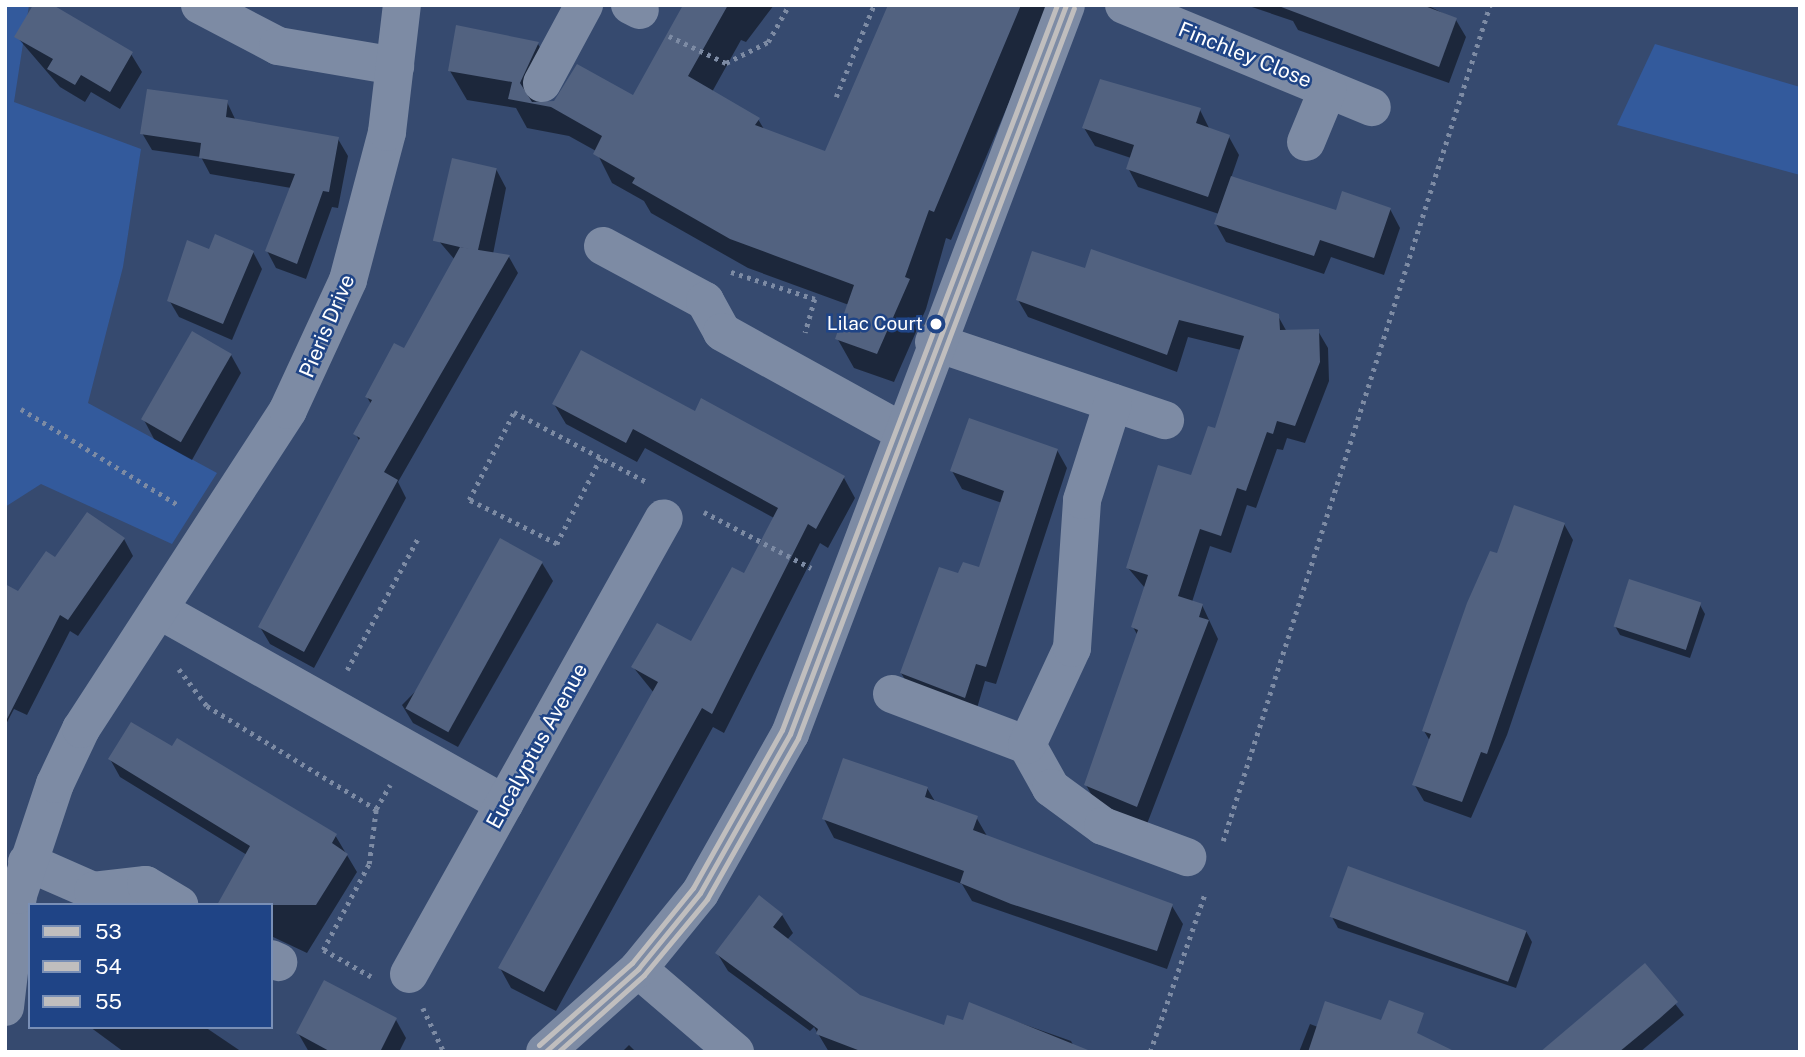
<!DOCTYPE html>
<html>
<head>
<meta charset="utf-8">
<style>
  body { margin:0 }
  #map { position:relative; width:1805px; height:1057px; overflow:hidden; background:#364a6f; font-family:"Public Sans",sans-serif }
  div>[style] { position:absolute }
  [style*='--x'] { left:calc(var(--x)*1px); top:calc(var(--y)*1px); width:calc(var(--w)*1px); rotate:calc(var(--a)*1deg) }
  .green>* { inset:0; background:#335a9c }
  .shadow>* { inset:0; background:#0007 }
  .building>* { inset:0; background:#526280; transform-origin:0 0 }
  .path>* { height:4.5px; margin-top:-2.25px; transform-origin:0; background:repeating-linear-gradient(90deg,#7d8ba4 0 3.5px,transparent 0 8.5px) }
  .minor>* { height:38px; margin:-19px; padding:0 19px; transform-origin:19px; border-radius:19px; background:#7d8ba4 }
  .bus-1>* { height:5px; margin:-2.5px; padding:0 2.5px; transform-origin:2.5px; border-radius:2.5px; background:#c0bebe }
  .bus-2>* { height:5px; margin:-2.5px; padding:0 2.5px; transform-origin:2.5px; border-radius:2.5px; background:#c0bebe }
  .bus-3>* { height:5px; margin:-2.5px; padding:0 2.5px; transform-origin:2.5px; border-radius:2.5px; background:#c0bebe }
  .dots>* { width:19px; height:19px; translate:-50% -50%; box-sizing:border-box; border:4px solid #1f4486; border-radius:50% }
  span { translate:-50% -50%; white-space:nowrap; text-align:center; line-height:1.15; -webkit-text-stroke:5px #1f4486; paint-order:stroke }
  .bus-label { font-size:19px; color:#fff }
  .right { translate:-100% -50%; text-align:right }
  .street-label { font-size:21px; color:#fff }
  .frame { position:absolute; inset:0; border:7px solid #fff; pointer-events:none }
  .legend { position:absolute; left:28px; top:903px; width:245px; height:126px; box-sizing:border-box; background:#1f4486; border:2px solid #798fb6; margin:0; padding:9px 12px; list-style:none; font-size:21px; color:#fff }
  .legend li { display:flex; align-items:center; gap:14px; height:35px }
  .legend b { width:35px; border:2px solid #798fb6 }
</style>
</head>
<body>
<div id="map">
  <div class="green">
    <div style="clip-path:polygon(5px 5px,29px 5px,14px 102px,141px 149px,123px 267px,88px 403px,217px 473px,172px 544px,41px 484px,5px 507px)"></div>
    <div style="clip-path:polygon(1655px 44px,1800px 87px,1800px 175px,1617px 125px)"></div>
  </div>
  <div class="shadow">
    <div style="clip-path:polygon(684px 5px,774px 5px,746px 42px,741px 40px,712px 92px,758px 119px,765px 131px,826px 153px,890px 5px,1050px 5px,951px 240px,946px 238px,926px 309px,894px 382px,854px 368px,837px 338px,849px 305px,748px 268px,651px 213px,644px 201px,612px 183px,596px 151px,569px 136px,527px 128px,516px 108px,467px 100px,450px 71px,538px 44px,555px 73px,540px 104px,633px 97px)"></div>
    <div style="clip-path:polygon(1246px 5px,1427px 5px,1456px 20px,1466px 37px,1449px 83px,1298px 30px,1293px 21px)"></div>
    <div style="clip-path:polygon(17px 37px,131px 54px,142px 72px,120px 109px,91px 92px,85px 102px,60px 87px)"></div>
    <div style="clip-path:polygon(227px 102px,236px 121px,338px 139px,348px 156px,338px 208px,332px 207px,306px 279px,276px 268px,267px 251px,291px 188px,210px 174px,201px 157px,152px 150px,142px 133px)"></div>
    <div style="clip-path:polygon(1200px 110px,1210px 130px,1229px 137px,1239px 155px,1231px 178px,1337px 212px,1390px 209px,1400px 228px,1384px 275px,1331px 257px,1324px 274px,1226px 242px,1216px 224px,1219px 214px,1138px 187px,1128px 168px,1131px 158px,1095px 146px,1084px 128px)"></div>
    <div style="clip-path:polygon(496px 169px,506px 188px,493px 254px,509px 257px,518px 273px,398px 482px,406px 498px,314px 668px,270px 644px,260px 627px,360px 442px,355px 433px,371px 404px,367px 397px,405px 351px,455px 260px,438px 240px)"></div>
    <div style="clip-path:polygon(210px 251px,253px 252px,262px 269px,232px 340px,179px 317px,169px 300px)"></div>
    <div style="clip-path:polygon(1086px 270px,1278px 316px,1287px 332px,1318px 331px,1328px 348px,1329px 381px,1305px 443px,1287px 438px,1283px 450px,1277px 449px,1256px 508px,1247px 505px,1231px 553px,1210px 546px,1192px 602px,1202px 605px,1218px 639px,1147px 824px,1096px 803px,1086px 785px,1138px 636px,1133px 627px,1145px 588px,1128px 568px,1192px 478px,1216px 430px,1241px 350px,1188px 337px,1177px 372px,1028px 317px,1018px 300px)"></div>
    <div style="clip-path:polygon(231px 355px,241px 373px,192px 460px,154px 439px,144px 420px)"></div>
    <div style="clip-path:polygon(554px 404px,695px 413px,844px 478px,855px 498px,828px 548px,820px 543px,724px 733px,713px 727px,556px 1011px,511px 988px,500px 968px,654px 693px,633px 667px,692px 643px,744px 575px,774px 518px,645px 448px,637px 462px,566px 424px)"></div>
    <div style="clip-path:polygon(1057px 450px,1067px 468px,996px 684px,985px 681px,975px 715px,912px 691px,901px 673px,960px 576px,980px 570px,1002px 503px,962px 489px,952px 471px)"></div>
    <div style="clip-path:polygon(1564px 524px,1573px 540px,1507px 735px,1471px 818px,1424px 801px,1414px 784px,1430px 741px,1424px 731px,1498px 555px)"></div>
    <div style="clip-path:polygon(124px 539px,133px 556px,78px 636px,70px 631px,27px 715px,14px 709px,5px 726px,5px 586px,19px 593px,55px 560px)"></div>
    <div style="clip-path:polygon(542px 563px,553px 581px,458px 747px,413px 723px,402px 705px)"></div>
    <div style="clip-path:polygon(1700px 605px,1705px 614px,1690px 658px,1620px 635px,1615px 626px)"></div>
    <div style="clip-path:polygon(110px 759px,335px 835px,357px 872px,307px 953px,271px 936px,271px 905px,247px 855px,120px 777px)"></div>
    <div style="clip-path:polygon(927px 788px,936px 803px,976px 817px,987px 836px,1172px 906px,1183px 924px,1167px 969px,972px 901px,962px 884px,834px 838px,824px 819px)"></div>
    <div style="clip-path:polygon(782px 915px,793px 933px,787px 940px,859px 996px,945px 1027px,964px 1022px,970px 1005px,1071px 1041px,1077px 1052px,829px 1052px,814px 1027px,810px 1031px,728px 971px,717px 953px)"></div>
    <div style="clip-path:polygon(1332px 917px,1526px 931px,1532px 942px,1516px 988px,1338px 928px)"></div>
    <div style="clip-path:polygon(1645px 966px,1684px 1015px,1640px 1052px,1541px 1052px)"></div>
    <div style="clip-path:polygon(396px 1020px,406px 1038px,399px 1052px,309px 1052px,298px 1033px)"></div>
    <div style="clip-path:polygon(1310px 1024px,1318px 1027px,1371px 1052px,1299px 1052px)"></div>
    <div style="clip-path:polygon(90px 1027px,205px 1027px,242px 1052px,124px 1052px)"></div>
    <div style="clip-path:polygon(629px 1045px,636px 1052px,622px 1052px)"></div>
  </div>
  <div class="building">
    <div style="clip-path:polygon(33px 5px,53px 5px,133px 52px,110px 92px,81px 75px,75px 85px,47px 69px,53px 59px,14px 37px)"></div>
    <div style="clip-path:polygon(683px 5px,728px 5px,688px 76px,760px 118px,755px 125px,825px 151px,888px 5px,1021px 5px,934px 212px,929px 210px,905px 277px,910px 279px,877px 354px,835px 339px,854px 285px,730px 239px,632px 183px,635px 178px,593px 154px,602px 136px,551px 107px,508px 99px,512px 82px,448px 71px,456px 25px,539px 42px,520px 83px,532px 102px,554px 101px,577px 64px,633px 95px)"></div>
    <div style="clip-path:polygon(1276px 5px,1422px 5px,1457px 18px,1439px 67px)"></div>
    <div style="clip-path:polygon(1100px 79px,1201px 108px,1196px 123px,1230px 135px,1208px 197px,1126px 169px,1134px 145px,1082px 128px)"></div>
    <div style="clip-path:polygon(147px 89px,228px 100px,226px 117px,339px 137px,329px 192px,323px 191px,297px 264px,265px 251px,295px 174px,199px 158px,201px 143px,140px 134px)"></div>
    <div style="left:452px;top:158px;width:46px;height:85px;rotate:13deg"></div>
    <div style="clip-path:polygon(1231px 176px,1336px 210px,1342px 191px,1391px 208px,1374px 258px,1320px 240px,1314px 256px,1214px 224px)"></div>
    <div style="clip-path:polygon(215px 234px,254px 251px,223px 324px,167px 301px,187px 240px,209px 249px)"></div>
    <div style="clip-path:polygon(460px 247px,510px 255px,384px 472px,398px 480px,304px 652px,258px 627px,360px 438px,353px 434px,372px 400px,365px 397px,394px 343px,404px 348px)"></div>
    <div style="clip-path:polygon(1091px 249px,1279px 314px,1280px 330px,1319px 329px,1320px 362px,1295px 426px,1277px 421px,1273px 434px,1267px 432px,1246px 491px,1237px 488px,1221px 536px,1200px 529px,1178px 596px,1203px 604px,1199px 617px,1209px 620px,1137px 807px,1084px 785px,1138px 630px,1131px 627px,1148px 575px,1126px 568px,1158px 465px,1191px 475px,1208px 426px,1215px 428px,1244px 336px,1179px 320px,1167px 355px,1016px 300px,1032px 251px,1085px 268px)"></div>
    <div style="left:192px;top:331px;width:46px;height:102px;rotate:30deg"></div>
    <div style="clip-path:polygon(581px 350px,695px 411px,701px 398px,845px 476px,816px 529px,808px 524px,712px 714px,702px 708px,544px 992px,498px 968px,658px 682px,631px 667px,657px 623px,691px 641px,732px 567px,744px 573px,778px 508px,633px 429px,626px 443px,552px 404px)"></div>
    <div style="clip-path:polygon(969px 418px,1058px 449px,986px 667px,976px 664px,965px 698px,900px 673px,939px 567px,958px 573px,963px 562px,979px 567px,1004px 491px,950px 471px)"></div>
    <div style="clip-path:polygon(1514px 505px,1565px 523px,1487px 754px,1481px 752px,1462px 802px,1412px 785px,1431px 734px,1422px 731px,1467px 603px,1490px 551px,1497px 553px)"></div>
    <div style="clip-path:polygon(87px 512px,125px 538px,68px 620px,60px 615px,5px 723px,5px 584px,18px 591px,46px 551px,55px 557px)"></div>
    <div style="left:500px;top:538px;width:49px;height:195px;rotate:29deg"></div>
    <div style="left:1629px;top:579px;width:76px;height:50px;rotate:18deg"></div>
    <div style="clip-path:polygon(131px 722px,172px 746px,177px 738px,337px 834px,332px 843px,348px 854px,316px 905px,217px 905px,250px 846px,108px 759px)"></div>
    <div style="clip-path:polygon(843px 758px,928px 787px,925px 797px,978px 816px,973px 830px,1173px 904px,1157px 951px,1011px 904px,960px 883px,964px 871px,822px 819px)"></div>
    <div style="left:1348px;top:866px;width:190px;height:54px;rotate:20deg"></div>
    <div style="clip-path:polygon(759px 895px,783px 914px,773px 927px,860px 995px,944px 1025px,947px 1015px,963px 1020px,969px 1002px,1093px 1052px,863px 1052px,816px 1034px,818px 1029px,715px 953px)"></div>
    <div style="clip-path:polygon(1645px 963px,1678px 1002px,1659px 1019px,1619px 1052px,1540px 1052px)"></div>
    <div style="clip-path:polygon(324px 980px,397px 1018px,380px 1052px,331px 1052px,296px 1033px)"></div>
    <div style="clip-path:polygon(1389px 1000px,1424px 1013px,1417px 1033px,1456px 1052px,1308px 1052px,1325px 1001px,1381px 1020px)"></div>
  </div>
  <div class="path">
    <div style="--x:669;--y:36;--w:63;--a:25.3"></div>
    <div style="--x:726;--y:63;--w:47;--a:-26.6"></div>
    <div style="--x:768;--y:42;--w:43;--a:-60.4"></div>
    <div style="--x:836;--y:97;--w:100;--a:-67.6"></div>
    <div style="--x:731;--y:272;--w:88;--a:17.8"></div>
    <div style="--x:815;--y:299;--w:35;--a:106"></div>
    <div style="--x:21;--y:409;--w:184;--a:31.4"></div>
    <div style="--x:601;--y:458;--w:97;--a:117.1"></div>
    <div style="--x:557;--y:544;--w:98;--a:-153.4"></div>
    <div style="--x:469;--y:500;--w:99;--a:-62.9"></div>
    <div style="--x:514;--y:412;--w:150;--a:27.8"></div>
    <div style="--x:704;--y:512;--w:121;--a:27.6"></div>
    <div style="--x:179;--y:669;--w:46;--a:52.9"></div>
    <div style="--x:207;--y:706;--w:198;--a:31.4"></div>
    <div style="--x:347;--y:670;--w:150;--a:-61.7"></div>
    <div style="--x:1223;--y:841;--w:878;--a:-72.29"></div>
    <div style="--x:371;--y:977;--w:55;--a:-150.6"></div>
    <div style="--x:323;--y:950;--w:98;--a:-61.9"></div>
    <div style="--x:369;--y:864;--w:55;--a:-82.7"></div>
    <div style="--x:376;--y:809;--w:28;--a:-60"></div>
    <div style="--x:423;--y:1008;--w:49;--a:64.5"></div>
    <div style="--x:1150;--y:1052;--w:168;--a:-70.9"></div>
  </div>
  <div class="minor">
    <div style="--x:200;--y:5;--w:88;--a:27.7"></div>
    <div style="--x:278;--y:46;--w:119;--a:9.7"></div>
    <div style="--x:630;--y:5;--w:11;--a:27"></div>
    <div style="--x:1124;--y:5;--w:268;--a:22.4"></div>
    <div style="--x:542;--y:83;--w:89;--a:-61.7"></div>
    <div style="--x:1306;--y:142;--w:57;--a:-67.5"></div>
    <div style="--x:603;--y:246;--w:116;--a:28.3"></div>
    <div style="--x:705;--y:301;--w:35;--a:61"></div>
    <div style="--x:722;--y:332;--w:207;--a:28.9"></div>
    <div style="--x:934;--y:342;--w:244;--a:18.7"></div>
    <div style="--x:159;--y:610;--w:396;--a:29.3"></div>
    <div style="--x:892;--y:694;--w:144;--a:20.7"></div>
    <div style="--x:1027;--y:745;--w:49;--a:60.8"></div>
    <div style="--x:1051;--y:788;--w:64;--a:36.2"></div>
    <div style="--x:1103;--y:826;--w:90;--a:20.3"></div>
    <div style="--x:1027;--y:745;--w:107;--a:-65.1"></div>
    <div style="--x:1072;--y:648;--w:148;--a:-86.1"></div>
    <div style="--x:1082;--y:500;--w:102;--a:-72.3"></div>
    <div style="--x:27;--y:862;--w:72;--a:23.7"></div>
    <div style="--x:93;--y:891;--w:53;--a:-6.5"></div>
    <div style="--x:146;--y:885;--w:39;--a:31"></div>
    <div style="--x:271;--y:959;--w:8;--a:23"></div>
    <div style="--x:638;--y:969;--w:128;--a:40.6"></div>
    <div style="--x:409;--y:974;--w:522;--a:-60.79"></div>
    <div style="--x:5;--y:1007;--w:113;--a:-83.4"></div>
    <div style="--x:18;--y:895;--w:117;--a:-71.6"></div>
    <div style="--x:55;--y:784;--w:61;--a:-64.7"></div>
    <div style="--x:81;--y:729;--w:380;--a:-57"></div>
    <div style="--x:288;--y:410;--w:143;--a:-65.2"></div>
    <div style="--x:348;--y:280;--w:153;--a:-75.2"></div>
    <div style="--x:387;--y:132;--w:128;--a:-83.3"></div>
    <div style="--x:545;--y:1052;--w:125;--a:-41.7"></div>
    <div style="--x:638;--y:969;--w:98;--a:-50.8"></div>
    <div style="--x:700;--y:893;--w:183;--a:-60.5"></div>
    <div style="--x:790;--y:734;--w:779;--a:-69.26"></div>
  </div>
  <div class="bus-1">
    <div style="--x:545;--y:1052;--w:125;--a:-41.7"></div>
    <div style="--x:638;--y:969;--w:98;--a:-50.8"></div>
    <div style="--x:700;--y:893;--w:183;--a:-60.5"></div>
    <div style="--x:790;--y:734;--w:779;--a:-69.26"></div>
  </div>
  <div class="bus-2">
    <div style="--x:558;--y:1052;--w:115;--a:-41.8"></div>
    <div style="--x:644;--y:975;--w:99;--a:-50.3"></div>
    <div style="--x:707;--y:899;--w:185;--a:-60.5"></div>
    <div style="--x:798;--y:738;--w:780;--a:-69.29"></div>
  </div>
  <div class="bus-3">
    <div style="--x:539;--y:1045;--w:124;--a:-41.4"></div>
    <div style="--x:632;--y:963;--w:97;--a:-50.9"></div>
    <div style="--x:693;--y:888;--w:181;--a:-60.6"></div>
    <div style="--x:782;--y:730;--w:775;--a:-69.23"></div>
  </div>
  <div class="dots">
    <div style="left:936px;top:324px;background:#fff"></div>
  </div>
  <div class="bus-label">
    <span class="right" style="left:923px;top:324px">Lilac Court</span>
  </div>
  <div class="street-label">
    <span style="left:1245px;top:55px;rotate:22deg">Finchley Close</span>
    <span style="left:327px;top:326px;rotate:-67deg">Pieris Drive</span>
    <span style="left:537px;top:746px;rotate:-61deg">Eucalyptus Avenue</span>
  </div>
  <div class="frame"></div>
  <ul class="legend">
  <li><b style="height:9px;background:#c0bebe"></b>53</li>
  <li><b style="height:9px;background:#c0bebe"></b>54</li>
  <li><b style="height:9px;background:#c0bebe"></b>55</li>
  </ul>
</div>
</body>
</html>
